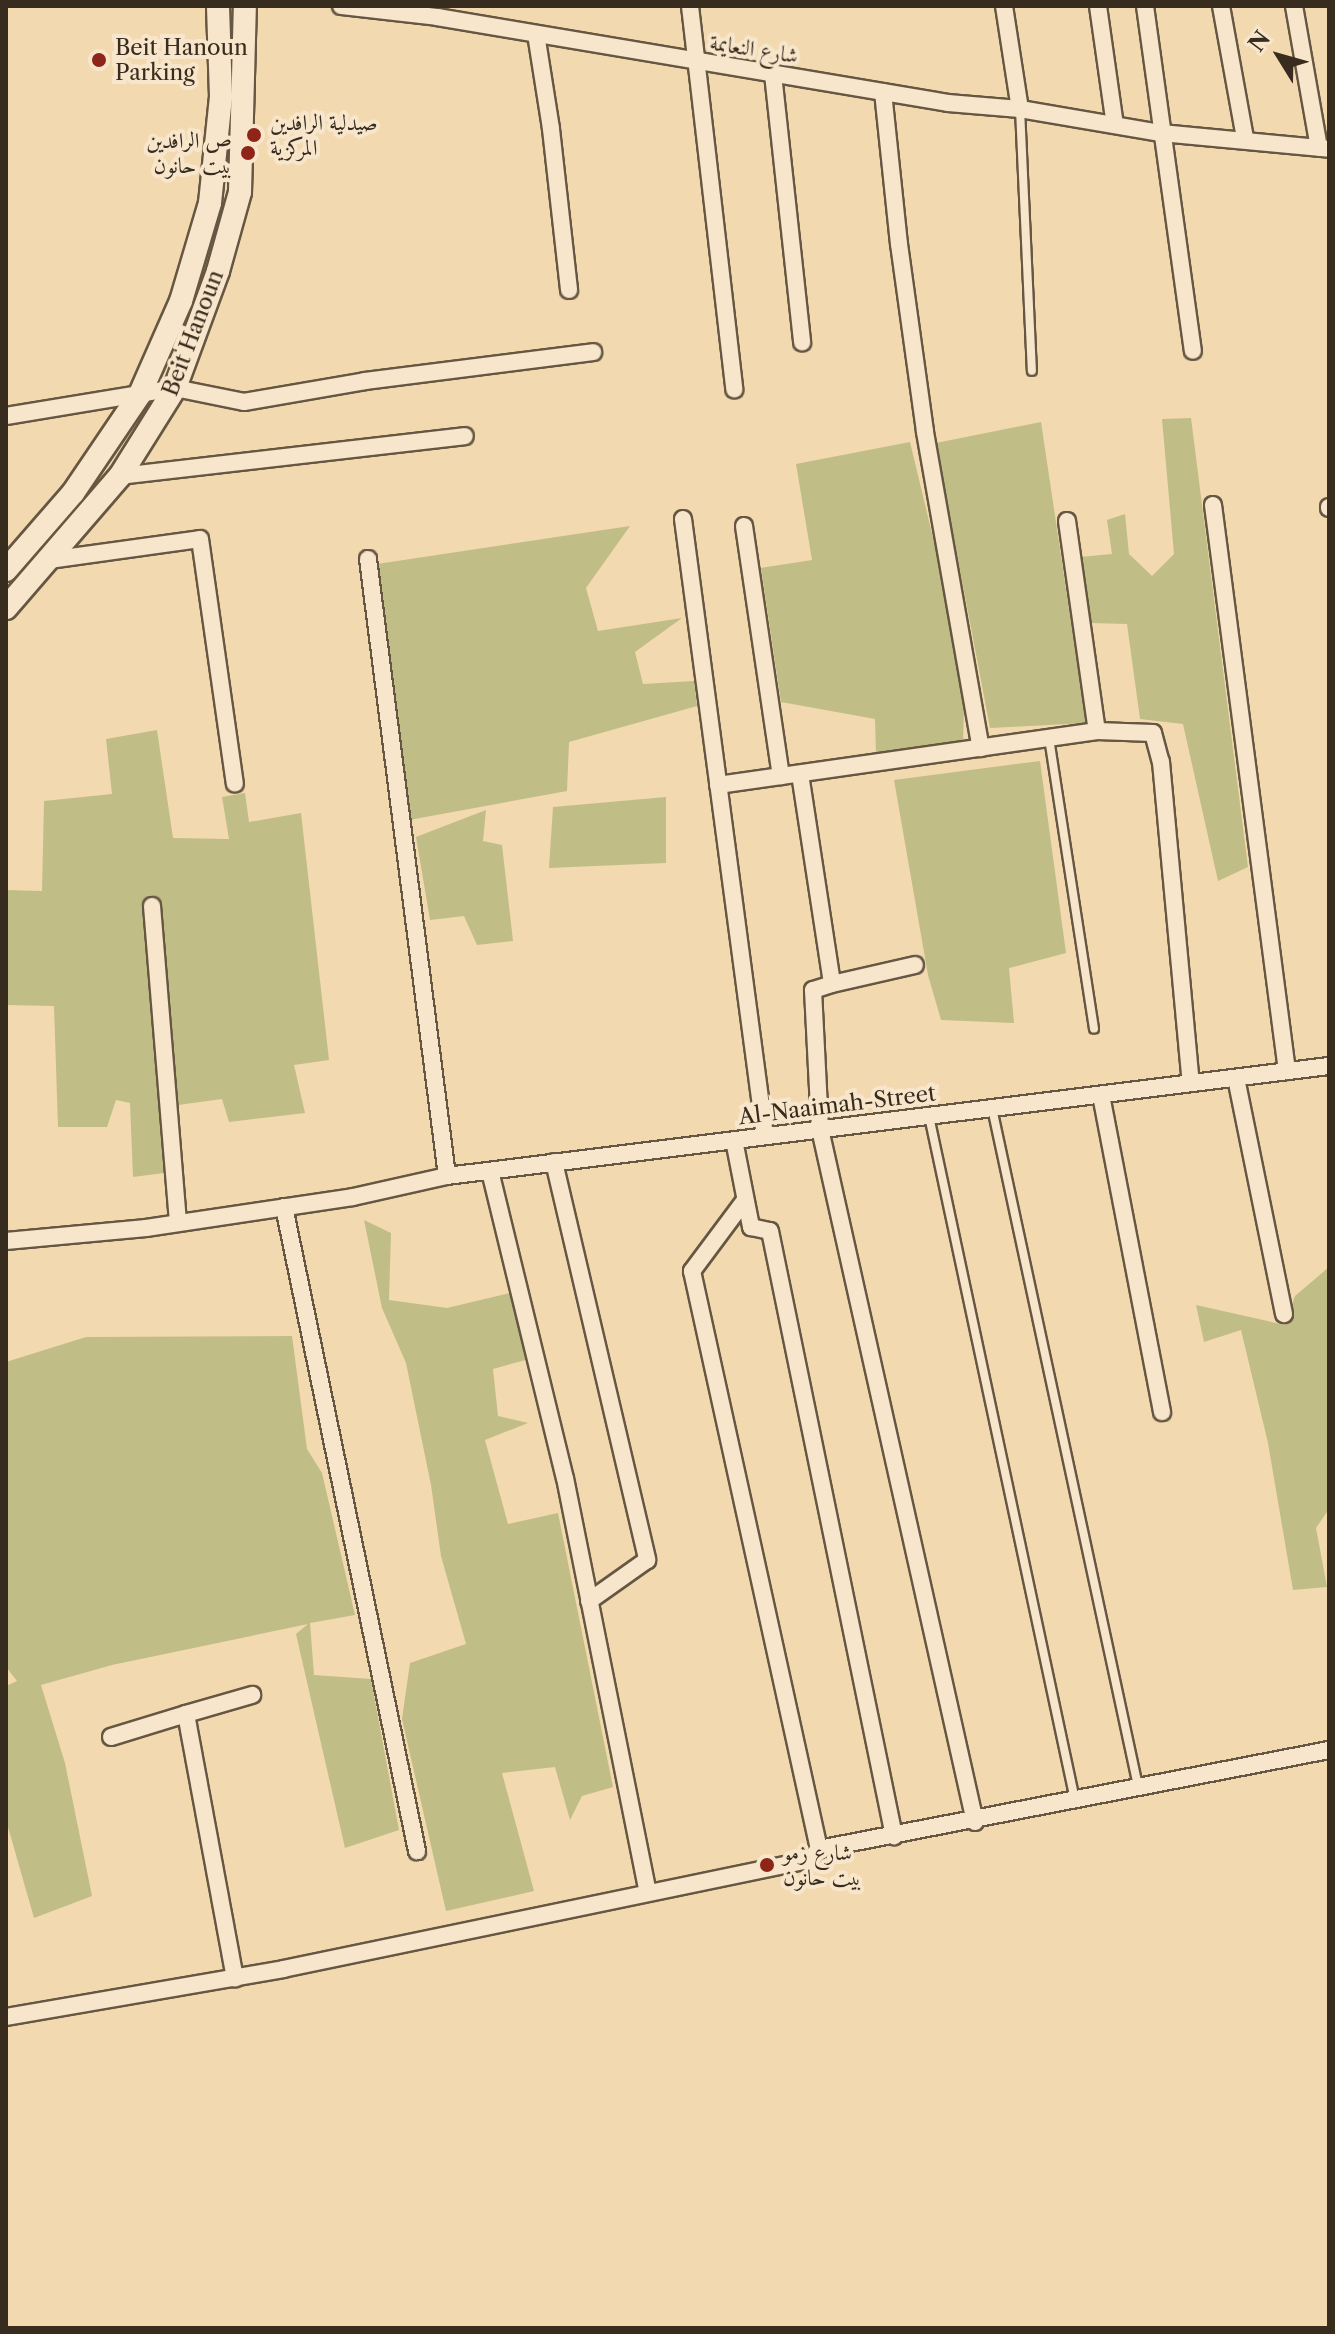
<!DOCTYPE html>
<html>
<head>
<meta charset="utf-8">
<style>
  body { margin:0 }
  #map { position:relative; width:1335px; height:2334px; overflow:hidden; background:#f2d9af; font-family:"Libre Caslon Text",Amiri,serif }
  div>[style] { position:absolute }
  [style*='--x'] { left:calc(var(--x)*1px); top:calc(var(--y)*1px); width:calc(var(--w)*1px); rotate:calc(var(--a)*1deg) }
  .green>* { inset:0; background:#c0be86 }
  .roads { filter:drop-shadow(2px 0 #665742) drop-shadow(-2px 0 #665742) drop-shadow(0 2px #665742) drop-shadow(0 -2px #665742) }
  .service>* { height:8px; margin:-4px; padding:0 4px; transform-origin:4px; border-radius:4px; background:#f7e6cb }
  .minor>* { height:16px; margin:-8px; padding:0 8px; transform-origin:8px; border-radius:8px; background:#f7e6cb }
  .secondary>* { height:22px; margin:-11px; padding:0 11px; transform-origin:11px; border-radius:11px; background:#f7e6cb }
  .dots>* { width:22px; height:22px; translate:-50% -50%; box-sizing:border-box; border:4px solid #f7e6cb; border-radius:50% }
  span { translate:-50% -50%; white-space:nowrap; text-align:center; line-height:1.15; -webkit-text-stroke:8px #f7e6cb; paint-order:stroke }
  .poi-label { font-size:22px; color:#382c1e }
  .left { translate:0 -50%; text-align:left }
  .right { translate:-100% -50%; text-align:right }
  .street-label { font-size:22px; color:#382c1e }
  .frame { position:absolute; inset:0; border:8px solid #382c1e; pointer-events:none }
  .north { position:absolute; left:1239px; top:16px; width:80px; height:80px; -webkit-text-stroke:6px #f7e6cb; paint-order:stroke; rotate:307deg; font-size:22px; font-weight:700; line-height:32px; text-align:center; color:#382c1e }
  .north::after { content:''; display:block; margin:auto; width:28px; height:36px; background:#382c1e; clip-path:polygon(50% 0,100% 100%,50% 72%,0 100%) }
</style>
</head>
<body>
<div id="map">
  <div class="green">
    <div style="clip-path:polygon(1191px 418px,1248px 867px,1218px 881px,1183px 724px,1140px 719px,1127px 624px,1091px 623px,1080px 557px,1112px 554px,1107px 520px,1125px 514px,1129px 554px,1152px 576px,1174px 554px,1162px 419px)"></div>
    <div style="clip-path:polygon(1041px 422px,1086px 723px,990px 728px,936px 443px)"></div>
    <div style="clip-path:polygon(910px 442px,940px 567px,964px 710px,963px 742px,876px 754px,875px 719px,781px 702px,761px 568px,812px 560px,796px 464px)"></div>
    <div style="clip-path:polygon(630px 526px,586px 588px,598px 631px,682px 618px,635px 652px,643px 684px,694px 681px,697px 706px,569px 742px,567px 791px,409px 820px,377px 564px)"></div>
    <div style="clip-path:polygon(157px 730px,173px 838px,229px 839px,222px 797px,245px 793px,249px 822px,301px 813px,329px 1060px,294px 1065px,305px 1113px,229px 1122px,222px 1099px,178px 1105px,179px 1171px,133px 1177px,130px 1103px,116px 1100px,107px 1127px,58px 1127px,54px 1006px,6px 1005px,6px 890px,42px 891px,44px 801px,112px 794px,106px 739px)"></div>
    <div style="clip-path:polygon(1040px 761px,1066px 953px,1009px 968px,1014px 1023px,941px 1020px,928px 975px,894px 780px)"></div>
    <div style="clip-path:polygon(666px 797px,666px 863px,549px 868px,553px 807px)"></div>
    <div style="clip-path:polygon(486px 810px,483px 841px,502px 845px,513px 941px,477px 945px,464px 916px,430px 920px,416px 837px)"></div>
    <div style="clip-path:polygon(364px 1220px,391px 1233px,389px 1300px,447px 1308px,510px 1293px,529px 1359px,493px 1369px,498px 1416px,528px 1423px,485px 1440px,508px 1524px,558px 1513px,613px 1787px,582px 1796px,570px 1820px,555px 1767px,502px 1773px,534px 1891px,446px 1911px,402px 1719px,410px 1663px,466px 1644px,441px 1556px,431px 1485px,406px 1363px,382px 1308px)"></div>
    <div style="clip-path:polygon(1329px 1267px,1329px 1509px,1316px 1528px,1327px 1587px,1293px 1590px,1268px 1443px,1241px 1330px,1204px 1342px,1196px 1305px,1285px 1325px,1295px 1296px)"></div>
    <div style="clip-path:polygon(292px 1336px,307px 1449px,322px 1473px,355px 1615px,310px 1623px,314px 1675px,371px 1679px,399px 1830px,345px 1848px,296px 1634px,308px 1624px,112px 1665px,41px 1685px,65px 1763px,92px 1896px,34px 1918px,6px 1820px,6px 1686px,17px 1681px,6px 1667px,6px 1362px,86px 1337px)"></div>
  </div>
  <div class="roads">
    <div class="service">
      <div style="--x:1020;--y:109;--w:262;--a:87.4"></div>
      <div style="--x:1049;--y:738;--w:294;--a:81.2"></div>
      <div style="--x:992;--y:1108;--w:694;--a:77.85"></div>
      <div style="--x:929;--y:1116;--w:699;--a:77.95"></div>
    </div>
    <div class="minor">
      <div style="--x:341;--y:6;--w:97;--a:6.5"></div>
      <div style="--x:437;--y:17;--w:518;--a:9.55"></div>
      <div style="--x:948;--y:103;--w:72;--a:4.8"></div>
      <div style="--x:1020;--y:109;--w:143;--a:9.7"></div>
      <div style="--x:1161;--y:133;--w:169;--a:5.4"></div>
      <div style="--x:690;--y:6;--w:386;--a:83.4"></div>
      <div style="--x:1004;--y:6;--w:104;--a:81.2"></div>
      <div style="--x:1098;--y:6;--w:120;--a:81.9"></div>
      <div style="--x:1145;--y:6;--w:348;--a:82.1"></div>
      <div style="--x:1221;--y:6;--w:134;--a:79.7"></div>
      <div style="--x:1294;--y:6;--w:144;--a:80"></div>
      <div style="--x:536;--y:34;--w:96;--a:81"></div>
      <div style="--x:551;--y:129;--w:162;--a:83.6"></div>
      <div style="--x:773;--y:74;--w:270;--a:83.8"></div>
      <div style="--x:883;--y:92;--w:153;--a:84"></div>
      <div style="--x:899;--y:244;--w:190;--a:82.1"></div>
      <div style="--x:925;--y:432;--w:321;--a:80"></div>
      <div style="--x:6;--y:416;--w:171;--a:-9.4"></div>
      <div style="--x:175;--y:388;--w:70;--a:11.5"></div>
      <div style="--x:244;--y:402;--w:123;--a:-9.8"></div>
      <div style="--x:365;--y:381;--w:230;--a:-7.2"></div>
      <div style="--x:120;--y:476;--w:347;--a:-6.6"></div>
      <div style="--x:1213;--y:505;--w:571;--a:82.55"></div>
      <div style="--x:1329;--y:507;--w:1;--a:90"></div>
      <div style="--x:683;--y:519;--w:622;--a:82.43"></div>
      <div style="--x:1067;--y:521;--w:212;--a:81.9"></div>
      <div style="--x:744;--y:526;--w:253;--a:81.6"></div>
      <div style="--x:368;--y:559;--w:622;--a:82.7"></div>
      <div style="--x:49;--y:560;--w:152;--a:-7.9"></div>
      <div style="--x:200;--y:539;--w:247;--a:81.9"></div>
      <div style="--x:800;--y:774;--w:212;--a:81.3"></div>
      <div style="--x:832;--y:984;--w:20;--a:162"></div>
      <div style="--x:813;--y:990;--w:139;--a:87.1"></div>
      <div style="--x:820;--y:1129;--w:710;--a:77.39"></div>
      <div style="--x:718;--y:785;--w:383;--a:-8.1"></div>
      <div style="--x:1097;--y:731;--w:56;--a:2"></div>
      <div style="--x:1153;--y:733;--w:30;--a:75"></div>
      <div style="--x:1161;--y:762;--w:322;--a:84.7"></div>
      <div style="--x:152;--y:906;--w:318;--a:85.3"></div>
      <div style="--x:832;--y:984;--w:85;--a:-12.9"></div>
      <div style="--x:1236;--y:1078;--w:241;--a:78.5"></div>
      <div style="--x:1101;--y:1095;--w:323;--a:79.1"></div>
      <div style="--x:734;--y:1140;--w:89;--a:78.9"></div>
      <div style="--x:751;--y:1227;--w:19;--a:12"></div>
      <div style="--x:770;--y:1231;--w:618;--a:78.42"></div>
      <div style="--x:554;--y:1162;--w:409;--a:76.8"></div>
      <div style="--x:647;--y:1560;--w:71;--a:144.7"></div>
      <div style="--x:490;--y:1171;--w:316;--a:76.3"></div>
      <div style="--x:565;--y:1478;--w:422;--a:78.7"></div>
      <div style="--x:745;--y:1200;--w:89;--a:126.7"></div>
      <div style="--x:692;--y:1271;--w:592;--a:77.61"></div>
      <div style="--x:284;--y:1207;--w:658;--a:78.33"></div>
      <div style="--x:6;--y:1241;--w:141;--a:-5.3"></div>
      <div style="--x:146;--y:1228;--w:209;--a:-8.5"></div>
      <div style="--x:353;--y:1197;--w:96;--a:-12.6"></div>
      <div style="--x:447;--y:1176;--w:889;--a:-7.11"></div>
      <div style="--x:186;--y:1714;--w:69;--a:-16.1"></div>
      <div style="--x:111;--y:1737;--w:78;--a:-17"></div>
      <div style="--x:186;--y:1714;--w:269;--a:79.5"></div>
      <div style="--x:6;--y:2017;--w:281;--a:-9.8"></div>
      <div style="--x:283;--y:1969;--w:537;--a:-11.71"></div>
      <div style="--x:809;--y:1860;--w:15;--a:-48"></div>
      <div style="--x:819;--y:1849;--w:520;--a:-10.99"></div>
    </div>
    <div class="secondary">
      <div style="--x:6;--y:570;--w:102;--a:-49"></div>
      <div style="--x:73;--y:493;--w:120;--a:-55.9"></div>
      <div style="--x:140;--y:394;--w:102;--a:-66.2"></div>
      <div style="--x:181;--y:301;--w:102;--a:-73.5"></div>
      <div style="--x:210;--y:203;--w:107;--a:-84.1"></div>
      <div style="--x:221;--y:97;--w:91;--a:-91.9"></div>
      <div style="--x:6;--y:608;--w:174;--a:-49.2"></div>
      <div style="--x:120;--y:476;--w:104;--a:-58"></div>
      <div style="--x:175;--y:388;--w:125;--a:-69.8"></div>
      <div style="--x:218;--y:271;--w:82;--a:-74.4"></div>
      <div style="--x:240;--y:192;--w:186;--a:-88.5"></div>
    </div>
  </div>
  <div class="dots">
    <div style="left:99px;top:60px;background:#8f2418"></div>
    <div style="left:254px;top:135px;background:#8f2418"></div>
    <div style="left:248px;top:153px;background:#8f2418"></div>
    <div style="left:767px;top:1865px;background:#8f2418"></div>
  </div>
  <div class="poi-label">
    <span class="left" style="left:115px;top:60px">Beit Hanoun<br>Parking</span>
    <span class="left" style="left:270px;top:135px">صيدلية الرافدين<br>المركزية</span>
    <span class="right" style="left:232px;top:153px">ص الرافدين<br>بيت حانون</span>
    <span class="left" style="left:783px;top:1865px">شارع زمو<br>بيت حانون</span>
  </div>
  <div class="street-label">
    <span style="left:754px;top:49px;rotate:9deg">شارع النعايمة</span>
    <span style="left:193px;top:333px;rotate:-69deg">Beit Hanoun</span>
    <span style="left:837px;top:1105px;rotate:-7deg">Al-Naaimah-Street</span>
  </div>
  <div class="frame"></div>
  <div class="north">N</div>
</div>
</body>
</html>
